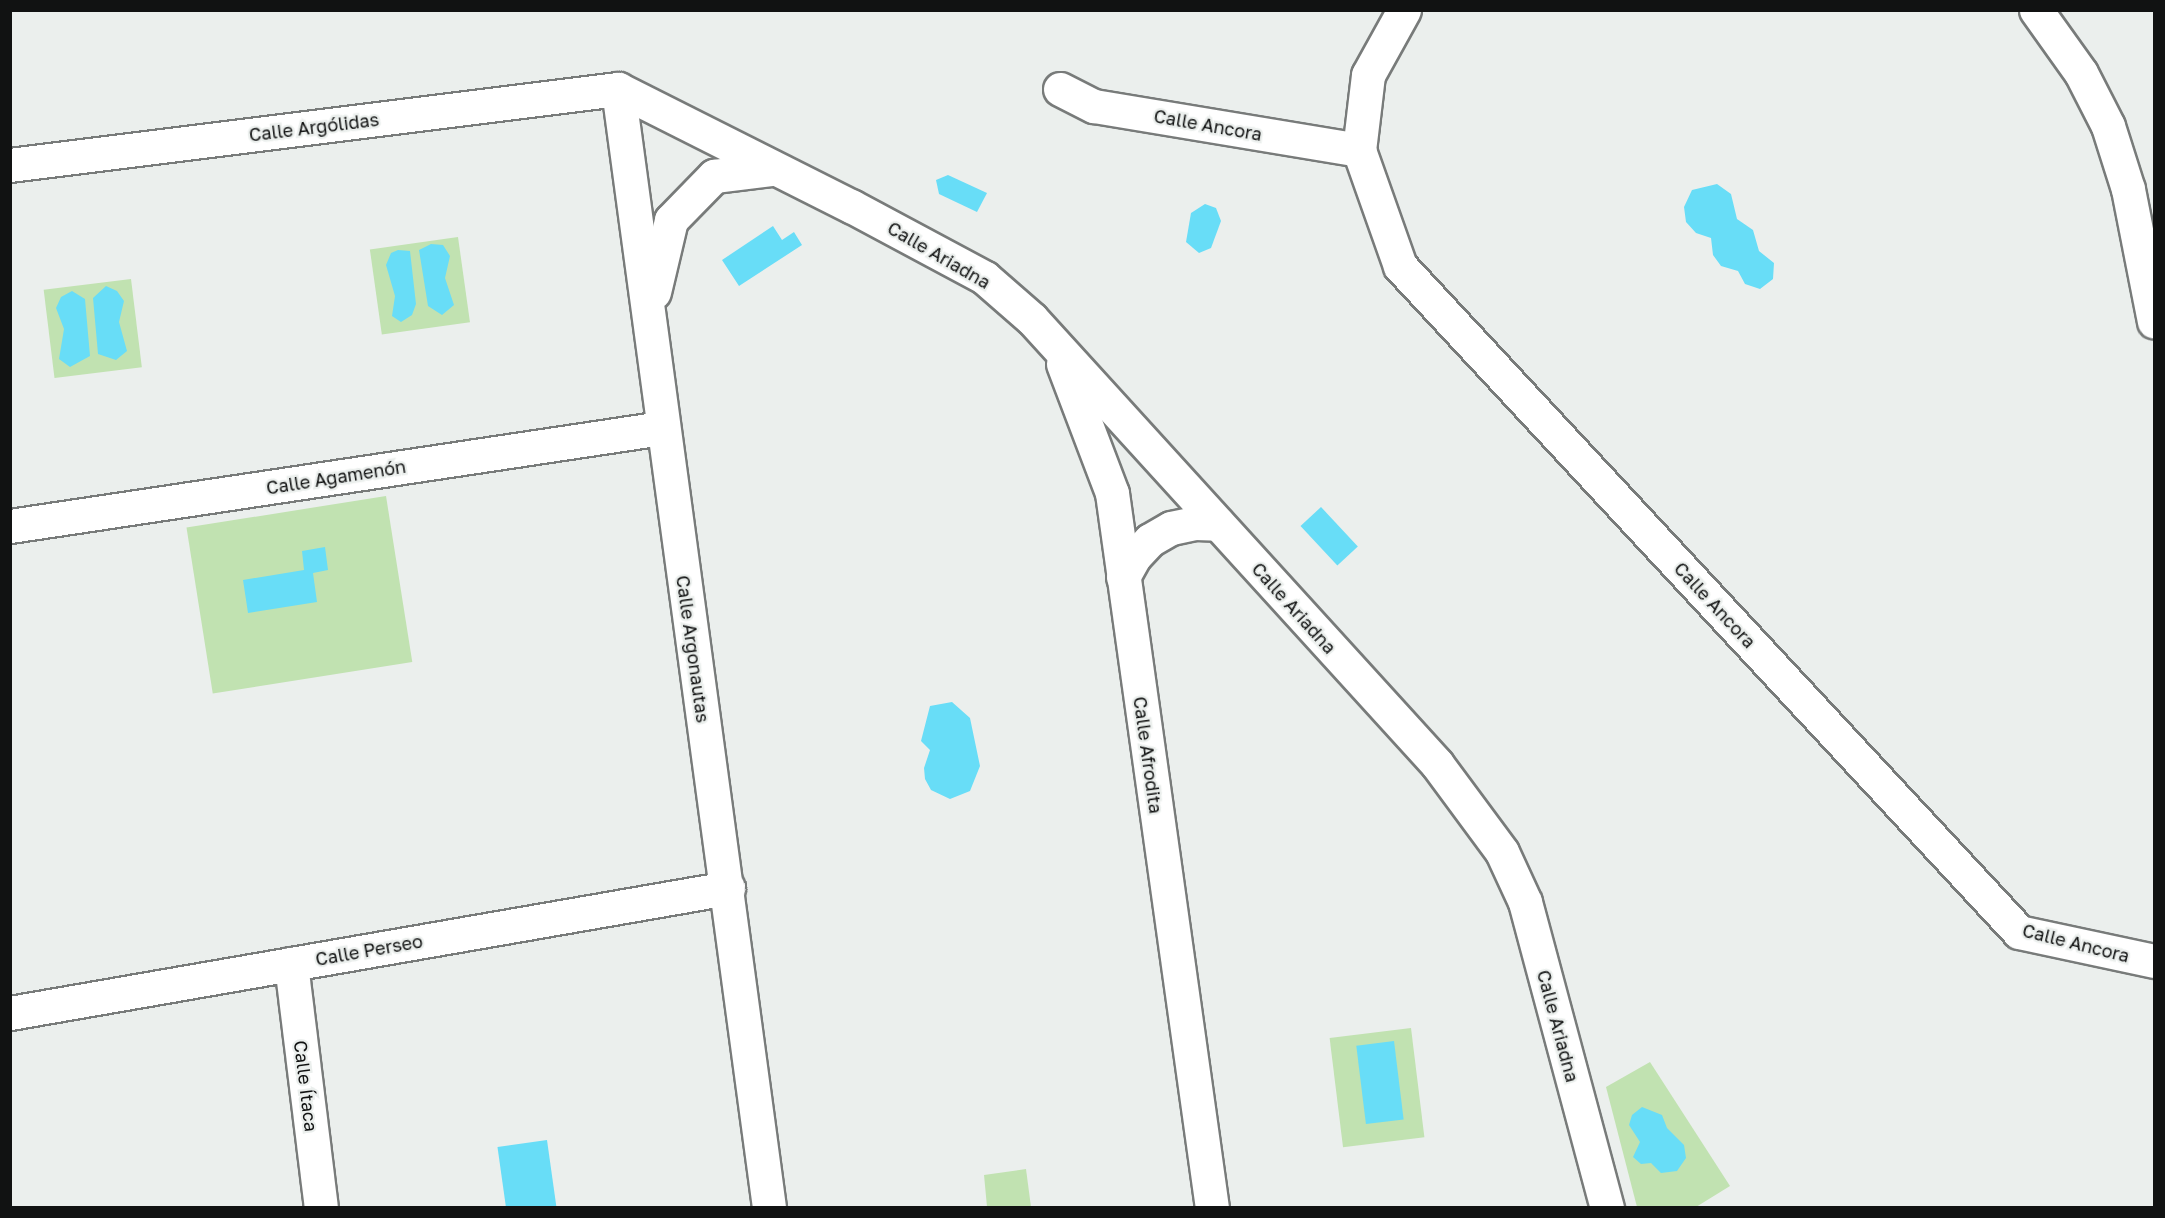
<!DOCTYPE html>
<html>
<head>
<meta charset="utf-8">
<style>
  body { margin:0 }
  #map { position:relative; width:2165px; height:1218px; overflow:hidden; background:#ebefed; font-family:"Golos Text",sans-serif }
  div>[style] { position:absolute }
  [style*='--x'] { left:calc(var(--x)*1px); top:calc(var(--y)*1px); width:calc(var(--w)*1px); rotate:calc(var(--a)*1deg) }
  .green>* { inset:0; background:#c1e2b1; transform-origin:0 0 }
  .water>* { inset:0; background:#68ddf7; transform-origin:0 0 }
  .roads { filter:drop-shadow(2px 0 #787b7a) drop-shadow(-2px 0 #787b7a) drop-shadow(0 2px #787b7a) drop-shadow(0 -2px #787b7a) }
  .street>* { height:33px; margin:-16.5px; padding:0 16.5px; transform-origin:16.5px; border-radius:16.5px; background:#fff }
  span { translate:-50% -50%; white-space:nowrap; text-align:center; line-height:1.15; -webkit-text-stroke:4.5px #ebefed; paint-order:stroke }
  .street-label { font-size:18px; color:#111212 }
  .frame { position:absolute; inset:0; border:12px solid #111212; pointer-events:none }
</style>
</head>
<body>
<div id="map">
  <div class="green">
    <div style="left:458px;top:237px;width:86px;height:89px;rotate:82deg"></div>
    <div style="left:131px;top:279px;width:89px;height:88px;rotate:83deg"></div>
    <div style="left:386px;top:496px;width:168px;height:202px;rotate:81deg"></div>
    <div style="left:1411px;top:1028px;width:110px;height:82px;rotate:83deg"></div>
    <div style="clip-path:polygon(1650px 1062px,1730px 1186px,1696px 1207px,1637px 1207px,1606px 1087px)"></div>
    <div style="clip-path:polygon(1026px 1169px,1031px 1207px,987px 1207px,984px 1175px)"></div>
  </div>
  <div class="water">
    <div style="clip-path:polygon(948px 175px,987px 193px,977px 212px,939px 194px,936px 180px)"></div>
    <div style="clip-path:polygon(1717px 184px,1731px 194px,1737px 219px,1753px 230px,1759px 251px,1774px 263px,1773px 279px,1760px 289px,1745px 284px,1738px 271px,1721px 266px,1713px 255px,1711px 238px,1696px 233px,1686px 222px,1684px 207px,1692px 190px)"></div>
    <div style="clip-path:polygon(1205px 204px,1216px 208px,1221px 221px,1211px 248px,1199px 253px,1186px 242px,1191px 213px)"></div>
    <div style="clip-path:polygon(773px 226px,782px 240px,794px 232px,802px 245px,739px 286px,722px 260px)"></div>
    <div style="clip-path:polygon(431px 244px,443px 245px,450px 256px,445px 278px,454px 305px,442px 315px,428px 306px,419px 250px)"></div>
    <div style="clip-path:polygon(398px 250px,410px 251px,416px 304px,412px 315px,401px 322px,392px 316px,395px 296px,386px 265px,391px 253px)"></div>
    <div style="clip-path:polygon(106px 286px,117px 291px,124px 301px,119px 322px,127px 351px,116px 360px,98px 354px,93px 298px)"></div>
    <div style="clip-path:polygon(72px 291px,85px 299px,90px 356px,70px 367px,59px 359px,64px 329px,56px 308px,61px 297px)"></div>
    <div style="left:1321px;top:507px;width:54px;height:28px;rotate:47deg"></div>
    <div style="clip-path:polygon(325px 547px,328px 570px,313px 573px,317px 602px,248px 613px,243px 580px,304px 570px,302px 551px)"></div>
    <div style="clip-path:polygon(952px 702px,970px 718px,980px 766px,970px 791px,950px 799px,931px 790px,925px 779px,924px 768px,930px 750px,921px 741px,930px 706px)"></div>
    <div style="left:1394px;top:1041px;width:79px;height:38px;rotate:83deg"></div>
    <div style="clip-path:polygon(1642px 1107px,1662px 1115px,1667px 1128px,1684px 1145px,1686px 1158px,1677px 1171px,1661px 1173px,1651px 1163px,1641px 1164px,1633px 1157px,1640px 1142px,1629px 1125px,1632px 1115px)"></div>
    <div style="left:547px;top:1140px;width:68px;height:50px;rotate:82deg"></div>
  </div>
  <div class="roads">
    <div class="street">
      <div style="--x:1404;--y:10;--w:74;--a:119"></div>
      <div style="--x:1368;--y:75;--w:76;--a:96.8"></div>
      <div style="--x:1359;--y:150;--w:123;--a:70.5"></div>
      <div style="--x:1400;--y:266;--w:909;--a:47.09"></div>
      <div style="--x:2019;--y:932;--w:138;--a:12.1"></div>
      <div style="--x:2036;--y:10;--w:77;--a:54.5"></div>
      <div style="--x:2081;--y:73;--w:59;--a:63"></div>
      <div style="--x:2108;--y:126;--w:66;--a:72.4"></div>
      <div style="--x:2128;--y:189;--w:135;--a:78.9"></div>
      <div style="--x:618;--y:89;--w:261;--a:26.7"></div>
      <div style="--x:851;--y:206;--w:152;--a:28.2"></div>
      <div style="--x:985;--y:278;--w:62;--a:41.1"></div>
      <div style="--x:1032;--y:319;--w:602;--a:47.69"></div>
      <div style="--x:1437;--y:764;--w:109;--a:53.5"></div>
      <div style="--x:1502;--y:852;--w:55;--a:65.3"></div>
      <div style="--x:1525;--y:902;--w:317;--a:75"></div>
      <div style="--x:618;--y:89;--w:1129;--a:82.31"></div>
      <div style="--x:1060;--y:89;--w:38;--a:27"></div>
      <div style="--x:1094;--y:106;--w:269;--a:9.4"></div>
      <div style="--x:10;--y:165;--w:613;--a:-7.13"></div>
      <div style="--x:654;--y:292;--w:74;--a:-76.7"></div>
      <div style="--x:671;--y:220;--w:62;--a:-45.7"></div>
      <div style="--x:714;--y:176;--w:57;--a:-7"></div>
      <div style="--x:1063;--y:364;--w:138;--a:69.2"></div>
      <div style="--x:1112;--y:493;--w:722;--a:82.04"></div>
      <div style="--x:10;--y:526;--w:659;--a:-8.55"></div>
      <div style="--x:1123;--y:577;--w:23;--a:-61"></div>
      <div style="--x:1134;--y:557;--w:23;--a:-47"></div>
      <div style="--x:1150;--y:540;--w:24;--a:-30"></div>
      <div style="--x:1171;--y:528;--w:25;--a:-12"></div>
      <div style="--x:1195;--y:523;--w:23;--a:2"></div>
      <div style="--x:291;--y:964;--w:246;--a:83"></div>
      <div style="--x:10;--y:1013;--w:729;--a:-9.88"></div>
    </div>
  </div>
  <div class="street-label">
    <span style="left:1208px;top:125px;rotate:10deg">Calle Ancora</span>
    <span style="left:314px;top:127px;rotate:-7deg">Calle Argólidas</span>
    <span style="left:939px;top:255px;rotate:30deg">Calle Ariadna</span>
    <span style="left:336px;top:477px;rotate:-9deg">Calle Agamenón</span>
    <span style="left:1715px;top:605px;rotate:47deg">Calle Ancora</span>
    <span style="left:1294px;top:608px;rotate:48deg">Calle Ariadna</span>
    <span style="left:693px;top:649px;rotate:82deg">Calle Argonautas</span>
    <span style="left:1148px;top:755px;rotate:82deg">Calle Afrodita</span>
    <span style="left:2076px;top:943px;rotate:14deg">Calle Ancora</span>
    <span style="left:369px;top:950px;rotate:-10deg">Calle Perseo</span>
    <span style="left:1558px;top:1026px;rotate:75deg">Calle Ariadna</span>
    <span style="left:306px;top:1086px;rotate:83deg">Calle Ítaca</span>
  </div>
  <div class="frame"></div>
</div>
</body>
</html>
